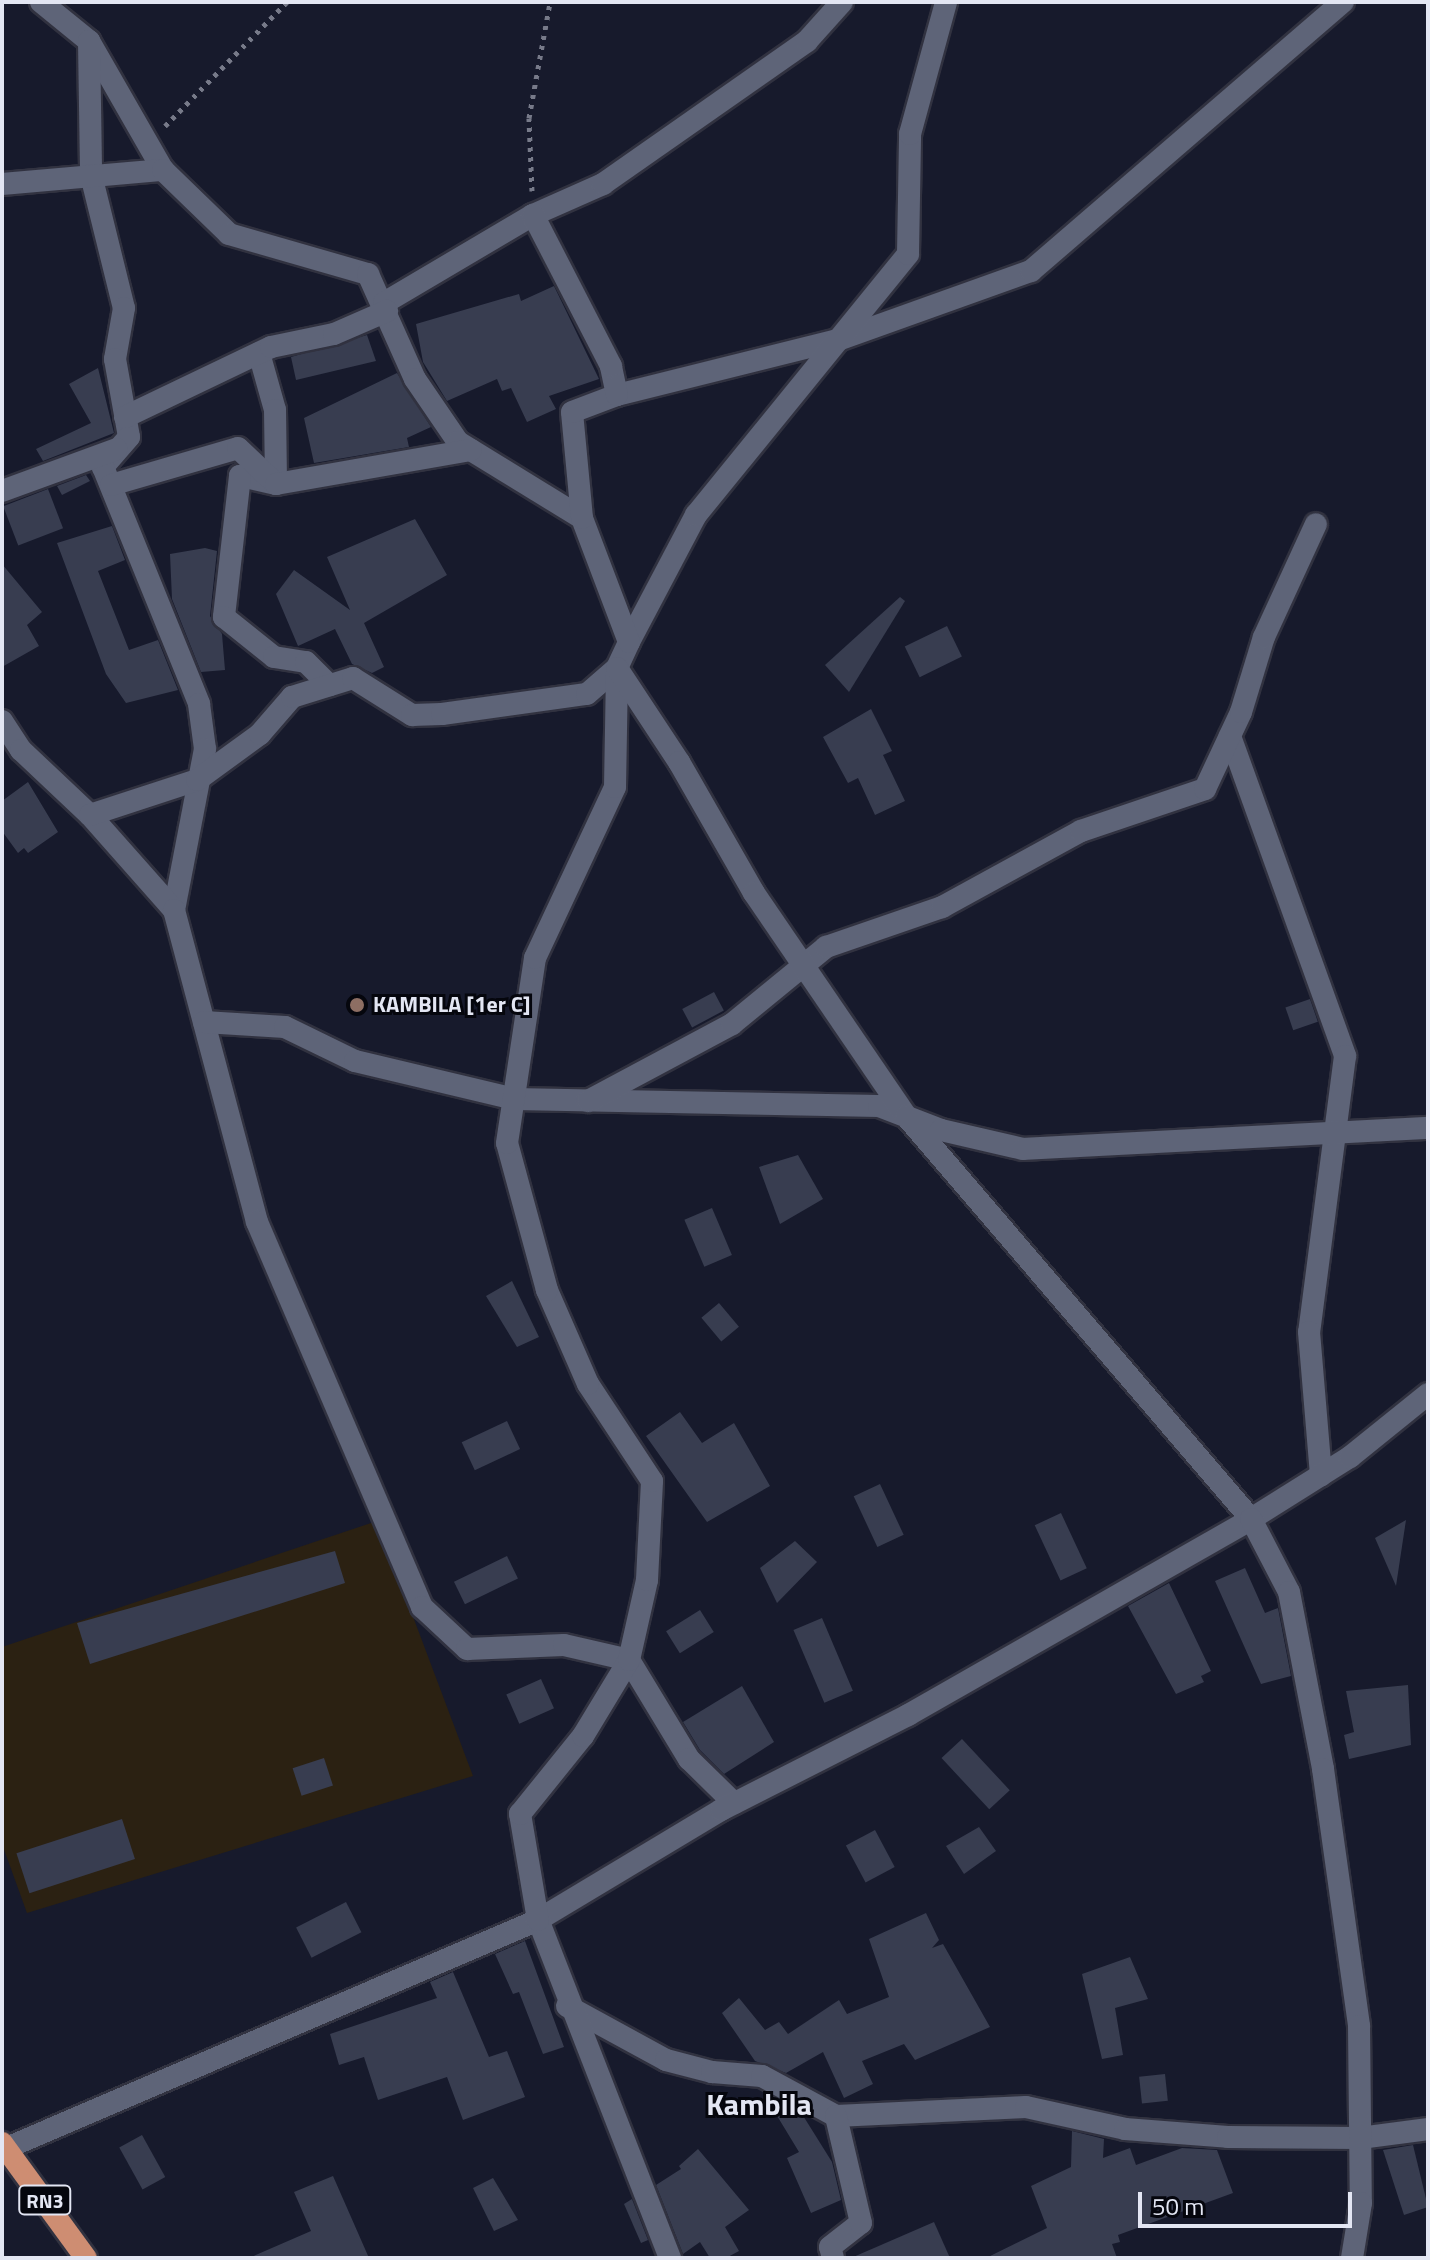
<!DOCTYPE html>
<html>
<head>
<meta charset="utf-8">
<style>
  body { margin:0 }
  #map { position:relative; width:1430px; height:2260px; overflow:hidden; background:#171a2c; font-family:"Titillium Web",sans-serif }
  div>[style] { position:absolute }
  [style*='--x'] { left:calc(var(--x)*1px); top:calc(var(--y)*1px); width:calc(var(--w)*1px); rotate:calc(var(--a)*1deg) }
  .education>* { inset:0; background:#2b2112 }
  .building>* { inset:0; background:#383d50; transform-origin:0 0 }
  .path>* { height:5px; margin-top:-2.5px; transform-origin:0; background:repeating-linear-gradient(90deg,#777a89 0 4px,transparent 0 10px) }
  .roads { filter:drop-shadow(2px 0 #313240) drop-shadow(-2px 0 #313240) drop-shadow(0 2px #313240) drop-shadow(0 -2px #313240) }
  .minor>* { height:22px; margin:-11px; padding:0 11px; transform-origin:11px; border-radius:11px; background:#5e6478 }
  .trunk>* { height:22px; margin:-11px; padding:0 11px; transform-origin:11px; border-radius:11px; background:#ce8d72 }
  .dots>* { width:22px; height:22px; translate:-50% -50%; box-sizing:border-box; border:4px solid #05060d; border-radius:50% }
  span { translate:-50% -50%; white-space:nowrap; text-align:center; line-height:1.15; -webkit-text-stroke:6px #05060d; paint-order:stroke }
  .shield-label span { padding:2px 6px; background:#05060d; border:2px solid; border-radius:6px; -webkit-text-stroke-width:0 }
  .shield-label { font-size:20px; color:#e3e6f3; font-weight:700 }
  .poi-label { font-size:22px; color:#e3e6f3; font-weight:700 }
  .left { translate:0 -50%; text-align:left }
  .district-label { font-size:30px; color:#e3e6f3; font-weight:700 }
  .frame { position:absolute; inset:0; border:4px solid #e3e6f3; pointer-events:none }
  .scale { position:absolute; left:1138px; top:2192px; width:214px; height:36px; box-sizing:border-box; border:4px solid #e3e6f3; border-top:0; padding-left:10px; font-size:24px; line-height:28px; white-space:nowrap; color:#e3e6f3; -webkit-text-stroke:6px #05060d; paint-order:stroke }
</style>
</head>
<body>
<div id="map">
  <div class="education">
    <div style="clip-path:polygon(377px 1521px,473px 1776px,27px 1913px,2px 1844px,2px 1647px)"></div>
  </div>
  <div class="building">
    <div style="clip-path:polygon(554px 286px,599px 379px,549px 396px,556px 409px,527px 422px,511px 388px,502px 391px,497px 379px,447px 401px,423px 362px,416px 324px,519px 294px,521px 301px)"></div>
    <div style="clip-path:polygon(367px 335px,376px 361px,296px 380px,291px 357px)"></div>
    <div style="clip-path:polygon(98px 368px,114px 433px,43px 461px,36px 449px,91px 423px,69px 384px)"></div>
    <div style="clip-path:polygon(397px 373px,431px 427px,407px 438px,409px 447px,314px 463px,304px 418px)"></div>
    <div style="clip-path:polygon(86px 475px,90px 481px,62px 495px,57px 486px)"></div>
    <div style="left:48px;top:489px;width:42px;height:48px;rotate:69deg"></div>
    <div style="clip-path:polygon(415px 519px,447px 575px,364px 623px,384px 667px,372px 673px,352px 664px,335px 629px,298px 646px,276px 594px,294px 570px,350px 610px,327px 557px)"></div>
    <div style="clip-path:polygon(112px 526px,125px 560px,98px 571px,129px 650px,158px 640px,178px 690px,126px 703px,106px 674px,57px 543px)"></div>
    <div style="clip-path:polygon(205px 548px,217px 551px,210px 616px,222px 634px,225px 670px,201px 672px,172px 599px,170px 554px)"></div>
    <div style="clip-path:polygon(2px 564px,42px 612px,27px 625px,39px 646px,2px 667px)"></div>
    <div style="clip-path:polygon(900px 597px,905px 601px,849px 692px,825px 665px)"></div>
    <div style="left:947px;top:626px;width:34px;height:47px;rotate:64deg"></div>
    <div style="clip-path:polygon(871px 709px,892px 751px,883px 755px,905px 801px,875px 815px,858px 778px,848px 783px,823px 737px)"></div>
    <div style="clip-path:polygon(28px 782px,58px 832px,28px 853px,24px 848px,18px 853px,2px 831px,2px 801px)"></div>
    <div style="left:714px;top:992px;width:21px;height:36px;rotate:62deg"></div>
    <div style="left:1310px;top:999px;width:24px;height:26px;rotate:71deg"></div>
    <div style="clip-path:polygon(798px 1155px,823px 1199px,780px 1224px,759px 1167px)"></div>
    <div style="left:712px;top:1208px;width:51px;height:30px;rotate:67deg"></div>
    <div style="clip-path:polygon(512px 1281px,539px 1337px,517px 1347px,486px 1296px)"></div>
    <div style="left:719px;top:1303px;width:31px;height:23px;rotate:50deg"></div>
    <div style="clip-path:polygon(680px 1412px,702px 1443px,734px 1423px,770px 1486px,707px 1522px,646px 1436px)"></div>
    <div style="left:507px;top:1421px;width:31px;height:50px;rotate:65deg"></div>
    <div style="left:880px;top:1484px;width:56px;height:29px;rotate:65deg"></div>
    <div style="left:1061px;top:1513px;width:61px;height:29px;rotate:65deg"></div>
    <div style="clip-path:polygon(1406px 1520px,1396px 1586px,1375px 1538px)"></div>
    <div style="clip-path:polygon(795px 1541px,817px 1562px,777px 1603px,760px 1568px)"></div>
    <div style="clip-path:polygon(335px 1551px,345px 1583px,90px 1664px,77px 1623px)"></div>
    <div style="left:507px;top:1556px;width:25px;height:59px;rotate:64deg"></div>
    <div style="clip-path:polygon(1245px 1568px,1265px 1613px,1278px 1608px,1291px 1676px,1261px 1684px,1215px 1581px)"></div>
    <div style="clip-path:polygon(1169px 1583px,1211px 1671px,1201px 1676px,1204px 1682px,1176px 1694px,1128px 1606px)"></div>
    <div style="left:700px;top:1610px;width:26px;height:40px;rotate:58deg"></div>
    <div style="left:822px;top:1618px;width:79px;height:31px;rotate:67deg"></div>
    <div style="left:541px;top:1679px;width:32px;height:38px;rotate:66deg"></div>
    <div style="clip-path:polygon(1408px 1685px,1411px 1745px,1349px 1759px,1344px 1735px,1354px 1732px,1346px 1691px)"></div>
    <div style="clip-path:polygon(742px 1686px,774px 1742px,724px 1774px,700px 1750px,683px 1722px)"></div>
    <div style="left:962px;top:1739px;width:70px;height:28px;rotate:47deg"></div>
    <div style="left:324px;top:1758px;width:29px;height:33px;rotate:72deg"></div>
    <div style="left:122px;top:1819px;width:42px;height:111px;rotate:72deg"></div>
    <div style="clip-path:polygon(979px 1827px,996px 1851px,964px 1874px,946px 1846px)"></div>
    <div style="left:875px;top:1830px;width:42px;height:33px;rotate:62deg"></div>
    <div style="left:346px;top:1902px;width:34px;height:56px;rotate:63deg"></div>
    <div style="clip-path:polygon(926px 1913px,939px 1940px,932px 1948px,943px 1944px,990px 2027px,915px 2060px,904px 2044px,862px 2061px,873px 2084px,844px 2098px,823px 2052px,786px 2073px,755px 2061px,722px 2013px,739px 1998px,765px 2030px,779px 2022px,788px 2034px,839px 2000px,847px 2014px,889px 1997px,869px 1939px)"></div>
    <div style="clip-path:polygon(525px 1941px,564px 2047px,543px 2054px,519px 1992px,513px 1994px,495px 1954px)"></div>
    <div style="clip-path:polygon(1130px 1957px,1148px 1999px,1115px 2008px,1123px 2055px,1102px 2059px,1082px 1974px)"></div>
    <div style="clip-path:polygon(453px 1972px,489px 2057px,507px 2051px,525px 2097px,463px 2120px,447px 2077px,378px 2100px,364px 2057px,339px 2065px,330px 2034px,437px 1998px,430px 1982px)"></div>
    <div style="left:1165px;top:2074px;width:27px;height:26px;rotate:84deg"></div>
    <div style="clip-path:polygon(765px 2096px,802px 2114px,832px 2162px,841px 2200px,811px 2213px,787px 2158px,799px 2152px)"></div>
    <div style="clip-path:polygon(1072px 2131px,1104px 2139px,1103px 2158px,1130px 2148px,1136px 2165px,1182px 2148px,1217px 2150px,1233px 2193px,1118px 2235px,1120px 2242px,1112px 2244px,1117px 2258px,986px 2258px,1047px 2228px,1031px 2186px,1071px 2167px)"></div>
    <div style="left:142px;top:2135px;width:48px;height:26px;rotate:61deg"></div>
    <div style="clip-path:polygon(1413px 2145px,1428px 2207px,1404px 2215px,1383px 2150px)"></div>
    <div style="clip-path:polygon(698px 2149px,749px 2210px,725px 2227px,739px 2251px,726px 2258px,710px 2258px,700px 2242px,683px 2254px,656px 2185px,681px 2169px,679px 2166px)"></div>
    <div style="clip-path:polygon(333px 2176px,369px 2258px,249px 2258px,311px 2231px,294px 2192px)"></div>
    <div style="clip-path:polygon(493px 2178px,518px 2220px,494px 2231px,473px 2188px)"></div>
    <div style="clip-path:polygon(632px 2199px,648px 2240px,641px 2243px,624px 2204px)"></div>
    <div style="clip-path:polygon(934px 2222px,950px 2258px,851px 2258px)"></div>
  </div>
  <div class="path">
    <div style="--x:165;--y:126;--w:174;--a:-45.5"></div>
    <div style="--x:532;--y:191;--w:73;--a:-92.4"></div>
    <div style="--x:529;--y:118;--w:118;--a:-79.7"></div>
  </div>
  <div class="roads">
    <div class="minor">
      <div style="--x:41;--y:2;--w:62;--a:39.1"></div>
      <div style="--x:89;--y:41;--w:149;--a:60.2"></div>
      <div style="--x:89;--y:41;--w:134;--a:89.1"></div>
      <div style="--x:91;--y:175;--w:137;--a:76.1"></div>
      <div style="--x:124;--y:308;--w:52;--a:100"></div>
      <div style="--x:115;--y:359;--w:79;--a:79.8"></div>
      <div style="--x:129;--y:437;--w:40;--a:131"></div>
      <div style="--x:103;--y:467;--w:256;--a:67.9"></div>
      <div style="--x:199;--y:704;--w:45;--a:82.4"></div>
      <div style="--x:205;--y:749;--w:164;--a:100.9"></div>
      <div style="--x:2;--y:184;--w:162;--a:-5"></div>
      <div style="--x:163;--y:170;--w:92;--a:44.1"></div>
      <div style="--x:229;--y:234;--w:145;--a:16.1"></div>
      <div style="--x:368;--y:274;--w:115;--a:65.9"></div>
      <div style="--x:415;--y:379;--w:76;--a:55.7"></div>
      <div style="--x:458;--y:442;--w:145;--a:31.5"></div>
      <div style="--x:384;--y:303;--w:173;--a:-30.6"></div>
      <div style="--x:533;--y:215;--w:77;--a:-23.9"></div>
      <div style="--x:603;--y:184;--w:249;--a:-35"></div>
      <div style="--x:807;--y:41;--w:52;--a:-48.1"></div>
      <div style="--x:259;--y:353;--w:59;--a:74.3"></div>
      <div style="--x:275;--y:410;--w:74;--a:89.2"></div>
      <div style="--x:276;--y:484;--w:37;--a:-167"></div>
      <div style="--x:240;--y:476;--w:142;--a:96.5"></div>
      <div style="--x:224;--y:617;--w:64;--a:38.7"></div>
      <div style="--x:274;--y:657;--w:32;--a:9"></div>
      <div style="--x:306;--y:662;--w:33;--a:45"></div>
      <div style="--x:617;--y:395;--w:228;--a:-14"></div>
      <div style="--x:838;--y:340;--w:205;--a:-19.7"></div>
      <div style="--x:1031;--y:271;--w:412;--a:-40.8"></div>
      <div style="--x:125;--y:417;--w:162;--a:-25.6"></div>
      <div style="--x:271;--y:347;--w:64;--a:-11.7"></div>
      <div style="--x:334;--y:334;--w:58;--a:-23.5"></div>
      <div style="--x:111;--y:485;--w:132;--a:-16.2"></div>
      <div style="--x:238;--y:448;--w:52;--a:43.5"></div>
      <div style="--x:276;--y:484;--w:198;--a:-9.9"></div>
      <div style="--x:2;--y:491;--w:122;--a:-20.1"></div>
      <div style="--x:629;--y:642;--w:144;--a:-62.2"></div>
      <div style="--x:696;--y:515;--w:336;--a:-50.9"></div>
      <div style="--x:908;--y:254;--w:120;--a:-89"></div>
      <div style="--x:910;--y:134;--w:137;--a:-74.7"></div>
      <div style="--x:2;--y:721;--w:35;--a:57"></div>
      <div style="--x:21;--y:750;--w:95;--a:43.3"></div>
      <div style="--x:90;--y:815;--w:127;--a:48.5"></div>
      <div style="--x:174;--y:910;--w:323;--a:75.1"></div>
      <div style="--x:257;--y:1222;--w:419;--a:66.8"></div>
      <div style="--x:422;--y:1607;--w:62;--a:43"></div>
      <div style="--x:467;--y:1649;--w:97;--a:-2.4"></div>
      <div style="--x:564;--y:1645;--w:67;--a:13"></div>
      <div style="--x:629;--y:1660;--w:116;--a:58.8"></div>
      <div style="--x:689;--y:1759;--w:63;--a:44.4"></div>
      <div style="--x:1230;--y:736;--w:340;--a:70.2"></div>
      <div style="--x:1345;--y:1056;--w:278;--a:97.4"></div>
      <div style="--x:1309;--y:1332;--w:144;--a:85.2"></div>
      <div style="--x:90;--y:815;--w:113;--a:-18.1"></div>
      <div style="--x:197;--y:780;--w:78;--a:-36.1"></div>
      <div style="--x:260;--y:734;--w:49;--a:-49.1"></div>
      <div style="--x:292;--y:697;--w:64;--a:-17.3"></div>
      <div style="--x:353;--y:678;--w:70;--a:32.1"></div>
      <div style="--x:412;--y:715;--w:30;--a:-2"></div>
      <div style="--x:442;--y:714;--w:146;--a:-7.9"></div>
      <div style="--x:587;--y:694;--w:40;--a:-41"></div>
      <div style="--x:617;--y:668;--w:29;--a:-65"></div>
      <div style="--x:629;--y:642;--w:133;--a:-110.8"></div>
      <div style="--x:582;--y:518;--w:106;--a:-95.4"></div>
      <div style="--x:572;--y:412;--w:48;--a:-20.7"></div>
      <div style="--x:617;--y:395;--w:30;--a:-102"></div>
      <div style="--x:611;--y:366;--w:170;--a:-117.3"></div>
      <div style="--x:204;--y:1022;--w:81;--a:3.5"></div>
      <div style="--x:285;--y:1027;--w:78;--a:25.9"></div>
      <div style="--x:355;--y:1061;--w:163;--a:13.4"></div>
      <div style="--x:514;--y:1099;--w:365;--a:1.1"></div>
      <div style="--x:879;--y:1106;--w:66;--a:21.2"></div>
      <div style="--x:941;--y:1130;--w:84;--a:13"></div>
      <div style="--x:1023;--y:1149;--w:406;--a:-3"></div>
      <div style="--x:588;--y:1101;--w:163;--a:-28.1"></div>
      <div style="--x:732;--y:1024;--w:122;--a:-39.3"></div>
      <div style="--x:826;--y:947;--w:123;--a:-19"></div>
      <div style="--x:942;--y:907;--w:158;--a:-28.7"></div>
      <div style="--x:1081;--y:831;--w:131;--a:-18.7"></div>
      <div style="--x:1205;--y:789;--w:85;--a:-64.9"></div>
      <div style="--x:1241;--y:712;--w:78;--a:-73"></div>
      <div style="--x:1264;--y:637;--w:124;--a:-65.3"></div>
      <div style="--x:567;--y:2006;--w:113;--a:28.6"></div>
      <div style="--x:666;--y:2060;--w:48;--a:14.6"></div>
      <div style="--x:712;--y:2072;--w:50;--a:4.6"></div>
      <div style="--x:762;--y:2076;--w:84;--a:28.4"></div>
      <div style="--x:836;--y:2116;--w:190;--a:-2.7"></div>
      <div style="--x:1026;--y:2107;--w:101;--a:12.5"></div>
      <div style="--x:1125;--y:2129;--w:103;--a:4.4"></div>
      <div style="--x:1228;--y:2137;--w:132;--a:0.4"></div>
      <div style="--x:1360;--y:2138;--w:69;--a:-7.5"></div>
      <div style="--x:2;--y:2150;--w:583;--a:-23.22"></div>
      <div style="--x:538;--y:1920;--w:214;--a:-31"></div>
      <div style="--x:721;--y:1810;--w:210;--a:-26.9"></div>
      <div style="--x:908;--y:1715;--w:395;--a:-29.7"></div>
      <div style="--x:1251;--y:1519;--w:117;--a:-32.1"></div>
      <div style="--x:1350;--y:1457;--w:100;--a:-38.9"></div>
      <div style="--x:670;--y:2258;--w:363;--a:-111.3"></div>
      <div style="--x:538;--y:1920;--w:108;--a:-99.6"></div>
      <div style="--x:520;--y:1814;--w:100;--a:-51.1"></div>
      <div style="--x:583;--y:1736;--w:89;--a:-58.8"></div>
      <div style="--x:629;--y:1660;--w:82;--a:-77.3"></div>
      <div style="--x:647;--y:1580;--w:99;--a:-87.1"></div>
      <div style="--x:652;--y:1481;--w:116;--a:-123.4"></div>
      <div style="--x:588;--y:1384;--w:103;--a:-113.6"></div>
      <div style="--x:547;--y:1290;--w:152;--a:-105.2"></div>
      <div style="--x:507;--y:1143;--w:187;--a:-81.4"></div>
      <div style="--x:535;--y:958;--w:189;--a:-64.9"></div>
      <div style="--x:615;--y:787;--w:119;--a:-89"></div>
      <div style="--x:617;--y:668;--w:113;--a:56.6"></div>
      <div style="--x:679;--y:762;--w:151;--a:60.2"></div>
      <div style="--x:754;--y:893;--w:270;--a:55.7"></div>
      <div style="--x:906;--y:1116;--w:531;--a:49.43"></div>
      <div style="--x:1251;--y:1519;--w:82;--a:62.5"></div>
      <div style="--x:1289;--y:1592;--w:180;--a:79.1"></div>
      <div style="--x:1323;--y:1769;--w:260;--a:82"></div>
      <div style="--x:1359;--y:2026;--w:177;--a:89.4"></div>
      <div style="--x:1361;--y:2203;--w:56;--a:99.3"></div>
      <div style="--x:833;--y:2258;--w:11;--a:-105"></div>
      <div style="--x:830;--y:2247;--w:39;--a:-38"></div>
      <div style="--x:861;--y:2223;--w:110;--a:-103.2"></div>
    </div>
    <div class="trunk">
      <div style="--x:2;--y:2143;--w:142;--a:53.9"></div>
    </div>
  </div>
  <div class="dots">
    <div style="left:357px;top:1005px;background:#8d6e63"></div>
  </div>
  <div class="shield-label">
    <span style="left:45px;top:2200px">RN3</span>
  </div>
  <div class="poi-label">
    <span class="left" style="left:373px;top:1005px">KAMBILA [1er C]</span>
  </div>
  <div class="district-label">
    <span style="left:759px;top:2104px">Kambila</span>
  </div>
  <div class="frame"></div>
  <div class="scale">50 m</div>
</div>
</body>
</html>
